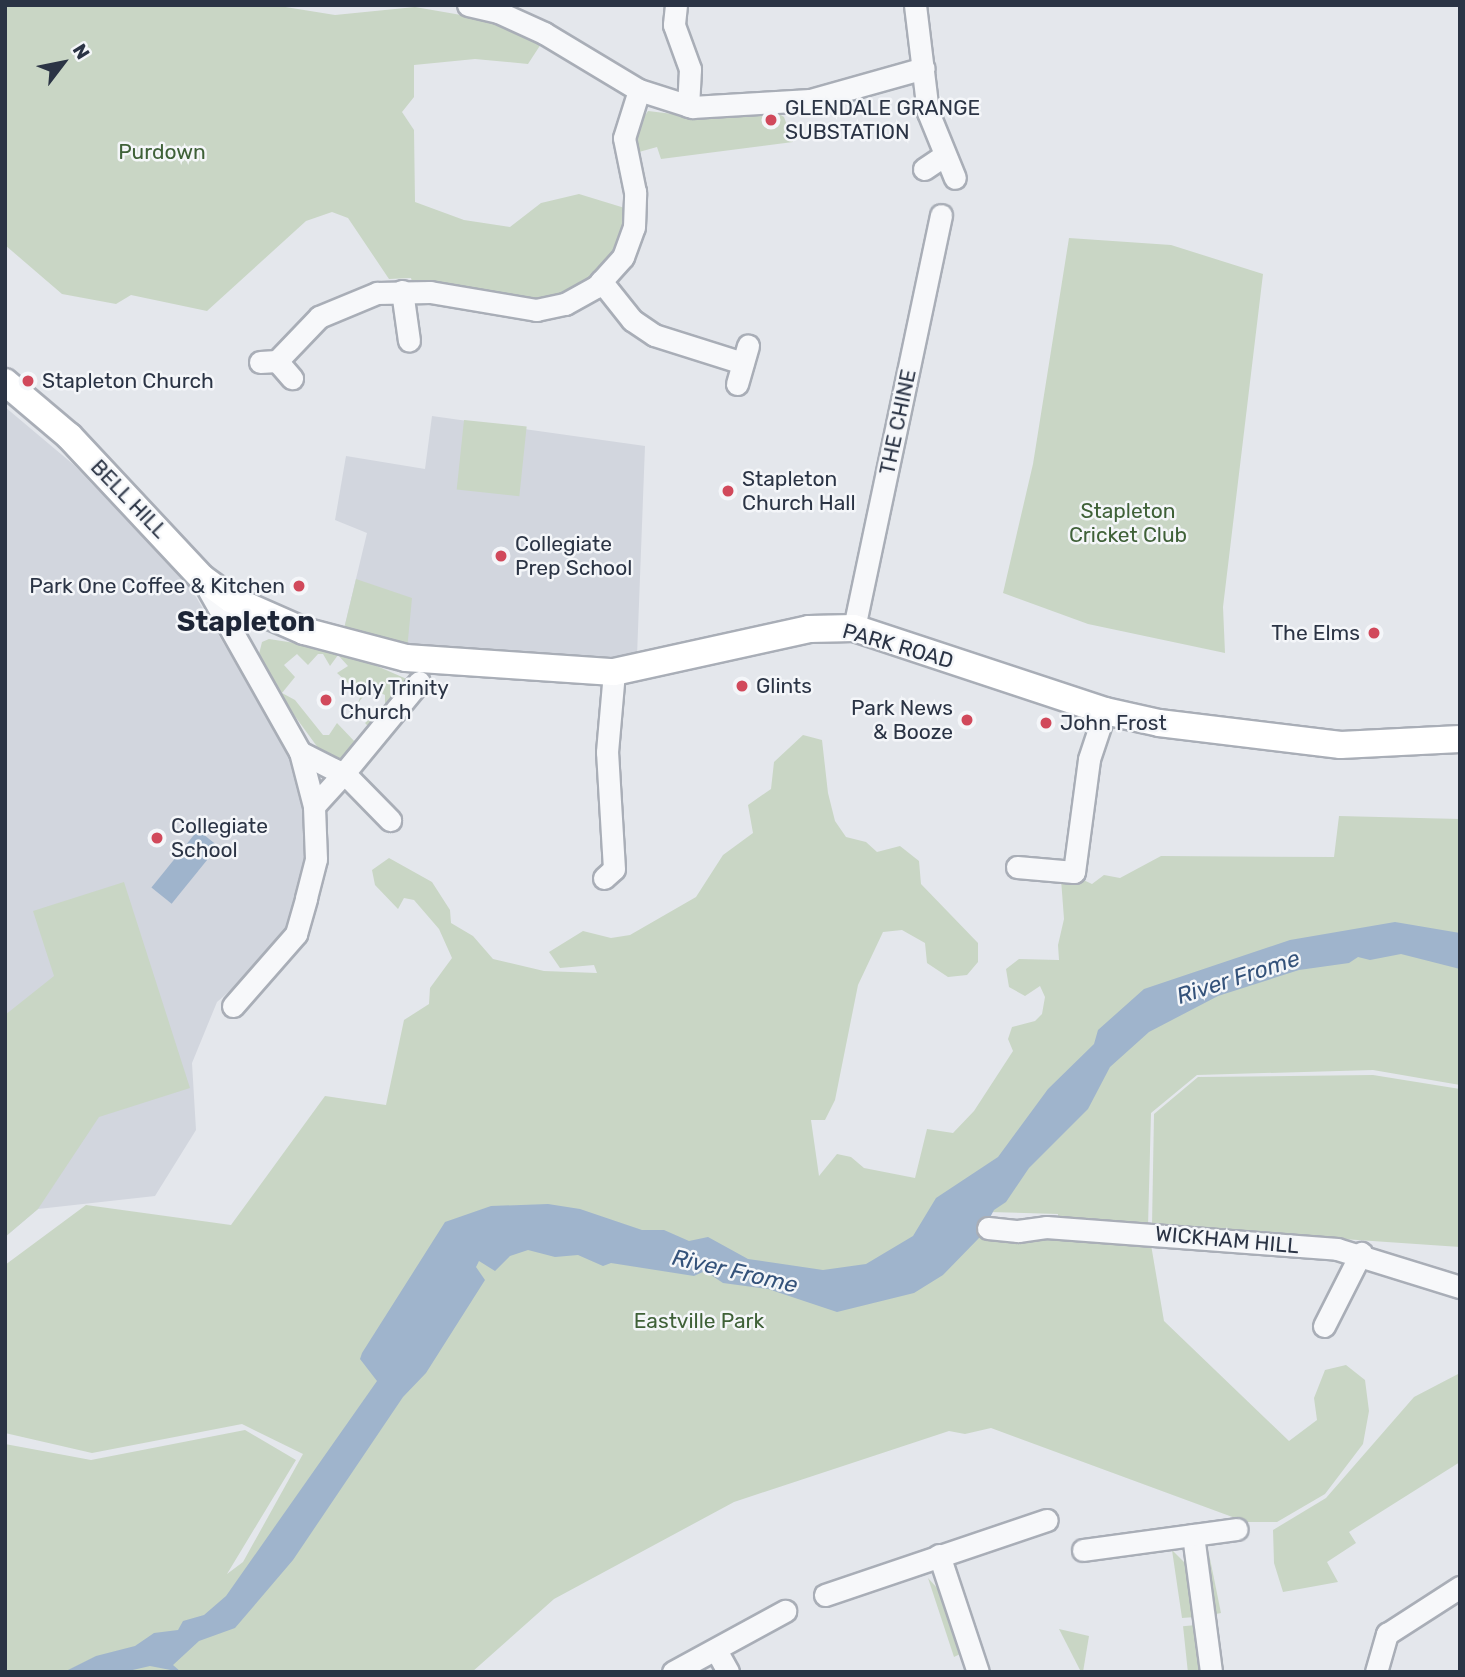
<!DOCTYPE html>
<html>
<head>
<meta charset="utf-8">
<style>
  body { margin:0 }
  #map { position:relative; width:1465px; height:1677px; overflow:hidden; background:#e4e7ec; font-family:Rubik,sans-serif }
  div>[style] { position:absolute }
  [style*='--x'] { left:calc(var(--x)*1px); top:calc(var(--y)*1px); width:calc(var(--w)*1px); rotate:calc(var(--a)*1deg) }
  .built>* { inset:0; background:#d2d6de }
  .green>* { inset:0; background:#c9d6c5; transform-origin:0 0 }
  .water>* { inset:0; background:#9fb4cc; transform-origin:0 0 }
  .roads { filter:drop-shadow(2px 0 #a9aeb7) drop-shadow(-2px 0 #a9aeb7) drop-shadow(0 2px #a9aeb7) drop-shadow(0 -2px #a9aeb7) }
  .minor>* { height:21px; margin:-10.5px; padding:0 10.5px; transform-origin:10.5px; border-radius:10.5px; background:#f7f8fa }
  .major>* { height:26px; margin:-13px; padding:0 13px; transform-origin:13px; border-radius:13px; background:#fff }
  .dots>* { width:19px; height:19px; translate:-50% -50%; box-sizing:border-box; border:4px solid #f4f6f9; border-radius:50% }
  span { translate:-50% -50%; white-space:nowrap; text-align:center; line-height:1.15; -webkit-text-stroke:5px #f4f6f9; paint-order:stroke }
  .poi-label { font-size:21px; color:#2b3445 }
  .left { translate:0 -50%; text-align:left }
  .right { translate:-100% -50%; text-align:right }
  .park-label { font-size:21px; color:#3f6138 }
  .street-label { font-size:21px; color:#2b3445 }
  .water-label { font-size:23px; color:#34527a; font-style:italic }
  .district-label { font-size:28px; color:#1d2536; font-weight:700 }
  .frame { position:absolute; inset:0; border:7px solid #2b3445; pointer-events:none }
  .north { position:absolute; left:28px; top:28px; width:70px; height:70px; -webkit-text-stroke:5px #f4f6f9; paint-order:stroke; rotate:58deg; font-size:19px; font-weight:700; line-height:28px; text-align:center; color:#2b3445 }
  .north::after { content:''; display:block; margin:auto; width:24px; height:32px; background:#2b3445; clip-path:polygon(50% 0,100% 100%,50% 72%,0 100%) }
</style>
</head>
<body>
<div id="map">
  <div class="built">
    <div style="clip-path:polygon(5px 407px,74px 465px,190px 587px,291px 757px,309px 817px,309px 859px,281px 946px,217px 1002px,192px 1063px,196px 1130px,155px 1196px,38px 1209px,5px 1237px)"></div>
    <div style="clip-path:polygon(432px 416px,645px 446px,637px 656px,619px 664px,443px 660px,343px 633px,367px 533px,335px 520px,346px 456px,425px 469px)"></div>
  </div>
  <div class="green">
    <div style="clip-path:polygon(5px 5px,273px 5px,335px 15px,415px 7px,490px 20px,541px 44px,528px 64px,475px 59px,414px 65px,414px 97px,402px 112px,414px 130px,415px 202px,464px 220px,510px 227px,541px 203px,579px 194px,628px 209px,623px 237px,604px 268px,575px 290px,543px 301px,412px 282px,411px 278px,389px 279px,348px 218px,332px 212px,306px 221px,207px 311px,131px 295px,116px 304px,62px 294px,5px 245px)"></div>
    <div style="clip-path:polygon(648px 111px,715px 119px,766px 113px,768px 122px,775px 121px,776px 112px,784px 117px,793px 142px,661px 159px,657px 147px,639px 152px,637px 145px,638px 126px)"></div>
    <div style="clip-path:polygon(1069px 238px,1171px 245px,1263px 274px,1223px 607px,1225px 653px,1088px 624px,1003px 593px,1033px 464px)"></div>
    <div style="left:464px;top:420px;width:63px;height:70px;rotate:6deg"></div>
    <div style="clip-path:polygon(356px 579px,412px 598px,407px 650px,343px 633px)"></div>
    <div style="clip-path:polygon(269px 639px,340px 650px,409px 680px,371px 729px,365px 723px,385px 706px,385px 695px,370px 688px,358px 703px,361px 695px,337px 673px,348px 666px,338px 655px,330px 666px,323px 654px,318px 654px,308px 665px,297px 654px,284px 665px,295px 677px,282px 693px,295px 700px,323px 735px,329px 735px,337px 723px,356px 743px,345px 766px,324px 756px,286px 704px,259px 654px,262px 642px)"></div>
    <div style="clip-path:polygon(evenodd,803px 735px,822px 740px,828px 793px,835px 821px,846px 837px,866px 842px,877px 852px,900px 846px,919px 861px,921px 884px,978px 943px,978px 962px,967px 975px,948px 977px,927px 963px,925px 943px,902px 930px,883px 932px,858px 985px,835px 1100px,825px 1120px,811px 1120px,819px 1176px,837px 1154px,851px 1157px,864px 1168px,915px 1178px,927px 1129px,953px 1133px,974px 1111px,1013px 1051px,1008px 1039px,1012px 1027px,1035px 1021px,1042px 1014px,1045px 997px,1040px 986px,1025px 996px,1009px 987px,1006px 969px,1019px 959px,1059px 960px,1058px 945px,1064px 919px,1061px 879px,1077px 877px,1092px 884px,1104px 875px,1120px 878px,1161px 856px,1334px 857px,1339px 816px,1460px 819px,1460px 1085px,1373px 1070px,1197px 1075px,1151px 1113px,1148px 1227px,1164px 1321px,1289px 1441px,1317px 1420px,1314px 1398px,1325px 1370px,1346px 1365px,1365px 1380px,1369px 1411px,1363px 1444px,1325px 1494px,1277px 1522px,1246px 1522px,991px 1428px,965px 1434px,949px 1431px,734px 1502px,554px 1599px,472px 1672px,5px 1672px,5px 1444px,91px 1460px,245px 1430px,296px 1460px,227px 1574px,243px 1562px,303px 1454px,242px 1424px,92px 1453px,5px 1433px,5px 1265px,86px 1205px,231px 1225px,325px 1096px,386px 1105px,404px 1020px,429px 1004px,430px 988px,452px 958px,439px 929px,414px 900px,404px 898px,398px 909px,375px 885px,372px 870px,389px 858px,432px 882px,450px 910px,451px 923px,473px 936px,493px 959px,544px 971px,597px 973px,594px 965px,560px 968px,549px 952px,583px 931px,611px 938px,630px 935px,696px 897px,723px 855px,753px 833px,748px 805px,771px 789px,774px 762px,803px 735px,989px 1212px,1058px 1214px,1057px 1236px,979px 1233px,989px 1212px)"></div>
    <div style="clip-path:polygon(124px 882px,190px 1088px,99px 1117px,38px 1209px,5px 1237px,5px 1015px,54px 976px,33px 911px)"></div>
    <div style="clip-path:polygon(1373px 1075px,1460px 1089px,1460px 1247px,1152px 1226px,1154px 1114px,1198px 1077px)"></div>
    <div style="clip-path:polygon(1460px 1373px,1460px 1462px,1349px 1532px,1356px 1543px,1327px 1562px,1338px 1582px,1283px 1592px,1274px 1563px,1273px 1530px,1326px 1498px,1414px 1397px)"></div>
    <div style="clip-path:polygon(1172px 1550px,1186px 1564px,1195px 1617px,1182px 1618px)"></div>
    <div style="clip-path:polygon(1209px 1554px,1221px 1613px,1211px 1615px,1206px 1559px)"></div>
    <div style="clip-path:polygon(928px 1578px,938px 1589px,960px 1654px,954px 1657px)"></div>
    <div style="left:1196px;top:1625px;width:47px;height:13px;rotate:84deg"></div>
    <div style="clip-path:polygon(1059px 1629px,1089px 1636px,1083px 1672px,1081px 1672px)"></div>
  </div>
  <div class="water">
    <div style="left:198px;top:830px;width:26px;height:74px;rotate:39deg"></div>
    <div style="clip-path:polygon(1395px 922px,1460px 933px,1460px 969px,1401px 954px,1370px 960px,1358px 957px,1349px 963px,1299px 970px,1218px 996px,1149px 1032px,1110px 1067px,1088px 1109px,1029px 1168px,1006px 1202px,994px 1210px,979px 1238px,943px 1275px,914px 1293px,837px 1312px,768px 1289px,723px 1283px,705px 1271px,694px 1276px,611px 1263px,603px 1266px,578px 1255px,555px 1257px,528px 1250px,510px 1256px,495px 1271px,479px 1261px,476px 1267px,485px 1280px,426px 1373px,403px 1397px,293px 1560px,235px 1628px,199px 1641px,173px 1665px,181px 1672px,150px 1666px,124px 1672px,64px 1672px,96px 1656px,135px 1646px,154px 1633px,178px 1630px,183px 1621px,204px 1615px,226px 1596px,377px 1381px,360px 1359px,362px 1353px,445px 1222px,491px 1206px,548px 1204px,580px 1209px,642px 1230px,664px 1230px,689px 1241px,708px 1237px,748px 1259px,823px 1270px,866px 1264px,913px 1236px,936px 1198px,998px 1157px,1048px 1089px,1094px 1044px,1098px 1030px,1144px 989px,1290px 940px)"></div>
  </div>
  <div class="roads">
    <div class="minor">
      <div style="--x:468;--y:5;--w:31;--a:13"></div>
      <div style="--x:498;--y:12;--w:51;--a:24.5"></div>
      <div style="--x:544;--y:33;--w:111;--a:31"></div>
      <div style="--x:639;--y:90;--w:56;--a:17.8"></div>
      <div style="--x:692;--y:107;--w:118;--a:-3.4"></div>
      <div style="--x:810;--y:100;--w:118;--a:-15.7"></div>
      <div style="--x:676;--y:5;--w:20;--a:96"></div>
      <div style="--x:674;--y:25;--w:47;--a:70"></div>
      <div style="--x:690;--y:69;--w:37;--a:93"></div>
      <div style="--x:915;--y:5;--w:108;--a:83.1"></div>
      <div style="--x:928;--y:112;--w:71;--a:67.8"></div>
      <div style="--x:924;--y:169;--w:22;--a:-34"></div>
      <div style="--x:601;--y:281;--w:50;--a:51.5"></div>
      <div style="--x:632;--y:320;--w:27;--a:34"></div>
      <div style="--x:654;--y:335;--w:93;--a:17.5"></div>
      <div style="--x:402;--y:291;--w:50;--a:82"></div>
      <div style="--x:277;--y:361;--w:61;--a:-46.3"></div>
      <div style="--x:319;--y:317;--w:63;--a:-22.5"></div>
      <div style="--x:377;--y:293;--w:53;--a:-1.1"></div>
      <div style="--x:430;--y:292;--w:108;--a:9.6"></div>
      <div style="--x:536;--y:310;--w:30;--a:-12"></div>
      <div style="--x:565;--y:304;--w:35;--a:-29"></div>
      <div style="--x:596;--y:287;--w:40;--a:-48"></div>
      <div style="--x:623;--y:257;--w:32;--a:-70"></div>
      <div style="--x:634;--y:227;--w:35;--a:-88"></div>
      <div style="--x:635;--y:192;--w:55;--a:-101.5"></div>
      <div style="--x:624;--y:138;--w:50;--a:-72.6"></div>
      <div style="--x:260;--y:362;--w:17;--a:-3"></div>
      <div style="--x:277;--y:361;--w:23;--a:49"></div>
      <div style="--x:737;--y:384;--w:40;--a:-74"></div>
      <div style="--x:203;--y:580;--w:197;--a:60.6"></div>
      <div style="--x:300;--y:752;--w:37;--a:27"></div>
      <div style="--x:333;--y:769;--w:12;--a:20"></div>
      <div style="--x:344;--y:773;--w:118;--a:-50.5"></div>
      <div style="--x:854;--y:628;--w:422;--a:-78.1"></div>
      <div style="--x:314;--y:806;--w:45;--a:-47.7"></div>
      <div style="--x:344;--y:773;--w:66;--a:45.6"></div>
      <div style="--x:1017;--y:867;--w:57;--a:5"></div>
      <div style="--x:1074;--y:872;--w:114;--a:-82.4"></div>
      <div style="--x:1089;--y:759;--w:51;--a:-71.6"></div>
      <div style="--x:604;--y:878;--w:13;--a:-42"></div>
      <div style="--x:614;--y:869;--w:117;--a:-93.4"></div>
      <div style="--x:607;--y:752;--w:80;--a:-85"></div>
      <div style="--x:233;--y:1006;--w:96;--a:-48.8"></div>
      <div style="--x:296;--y:934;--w:37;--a:-74"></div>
      <div style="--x:306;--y:898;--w:40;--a:-75.6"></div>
      <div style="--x:316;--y:859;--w:53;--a:-92.2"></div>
      <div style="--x:314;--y:806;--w:56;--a:-104.5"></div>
      <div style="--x:988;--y:1228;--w:30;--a:6"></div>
      <div style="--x:1018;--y:1231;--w:28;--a:-8"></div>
      <div style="--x:1046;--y:1227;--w:292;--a:4.3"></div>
      <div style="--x:1337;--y:1249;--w:129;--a:17.2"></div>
      <div style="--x:1324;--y:1326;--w:82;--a:-63.1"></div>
      <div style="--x:1193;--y:1535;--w:138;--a:82.5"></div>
      <div style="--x:1083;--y:1550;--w:155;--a:-7.8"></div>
      <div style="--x:939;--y:1555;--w:123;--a:71.6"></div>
      <div style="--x:825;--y:1595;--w:234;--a:-18.7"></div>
      <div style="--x:716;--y:1650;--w:25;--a:61"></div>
      <div style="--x:673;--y:1672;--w:128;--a:-28.6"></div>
      <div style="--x:1376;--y:1672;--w:40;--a:-74"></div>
      <div style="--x:1387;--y:1634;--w:87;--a:-32.8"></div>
    </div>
    <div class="major">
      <div style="--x:5;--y:382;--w:84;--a:40.2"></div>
      <div style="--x:69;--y:436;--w:195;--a:46.9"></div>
      <div style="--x:202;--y:578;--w:36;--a:36"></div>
      <div style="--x:231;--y:599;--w:80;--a:23.7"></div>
      <div style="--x:304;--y:631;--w:106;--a:14.8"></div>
      <div style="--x:406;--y:658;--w:208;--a:3.9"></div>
      <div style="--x:614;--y:672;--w:200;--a:-12.4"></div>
      <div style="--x:809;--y:629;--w:45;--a:-1.3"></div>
      <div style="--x:854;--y:628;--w:264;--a:18.3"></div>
      <div style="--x:1105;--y:711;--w:55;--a:12.5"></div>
      <div style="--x:1159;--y:723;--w:183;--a:6.9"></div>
      <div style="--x:1341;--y:745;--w:119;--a:-2.9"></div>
    </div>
  </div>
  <div class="dots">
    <div style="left:771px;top:120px;background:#d1495b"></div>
    <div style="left:28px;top:381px;background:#d1495b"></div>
    <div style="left:728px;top:491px;background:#d1495b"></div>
    <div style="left:501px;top:556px;background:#d1495b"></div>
    <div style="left:299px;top:586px;background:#d1495b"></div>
    <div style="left:1374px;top:633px;background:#d1495b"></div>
    <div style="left:742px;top:686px;background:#d1495b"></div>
    <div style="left:326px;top:700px;background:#d1495b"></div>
    <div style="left:967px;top:720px;background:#d1495b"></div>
    <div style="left:1046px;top:723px;background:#d1495b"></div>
    <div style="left:157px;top:838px;background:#d1495b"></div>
  </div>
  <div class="poi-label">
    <span class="left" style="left:785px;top:120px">GLENDALE GRANGE<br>SUBSTATION</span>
    <span class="left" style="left:42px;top:381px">Stapleton Church</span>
    <span class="left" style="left:742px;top:491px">Stapleton<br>Church Hall</span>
    <span class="left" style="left:515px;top:556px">Collegiate<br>Prep School</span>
    <span class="right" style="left:285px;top:586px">Park One Coffee &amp; Kitchen</span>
    <span class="right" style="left:1360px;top:633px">The Elms</span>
    <span class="left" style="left:756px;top:686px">Glints</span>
    <span class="left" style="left:340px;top:700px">Holy Trinity<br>Church</span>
    <span class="right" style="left:953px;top:720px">Park News<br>&amp; Booze</span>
    <span class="left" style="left:1060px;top:723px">John Frost</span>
    <span class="left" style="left:171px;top:838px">Collegiate<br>School</span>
  </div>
  <div class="park-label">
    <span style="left:162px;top:152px">Purdown</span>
    <span style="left:1128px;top:523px">Stapleton<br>Cricket Club</span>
    <span style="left:699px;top:1321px">Eastville Park</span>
  </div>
  <div class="street-label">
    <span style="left:898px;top:422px;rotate:-78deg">THE CHINE</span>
    <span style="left:129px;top:499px;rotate:46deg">BELL HILL</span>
    <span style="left:898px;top:646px;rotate:16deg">PARK ROAD</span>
    <span style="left:1227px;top:1240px;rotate:5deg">WICKHAM HILL</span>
  </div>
  <div class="water-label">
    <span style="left:1238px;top:977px;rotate:-18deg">River Frome</span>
    <span style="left:735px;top:1271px;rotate:13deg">River Frome</span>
  </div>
  <div class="district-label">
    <span style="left:246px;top:622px">Stapleton</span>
  </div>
  <div class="frame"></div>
  <div class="north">N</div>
</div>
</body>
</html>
